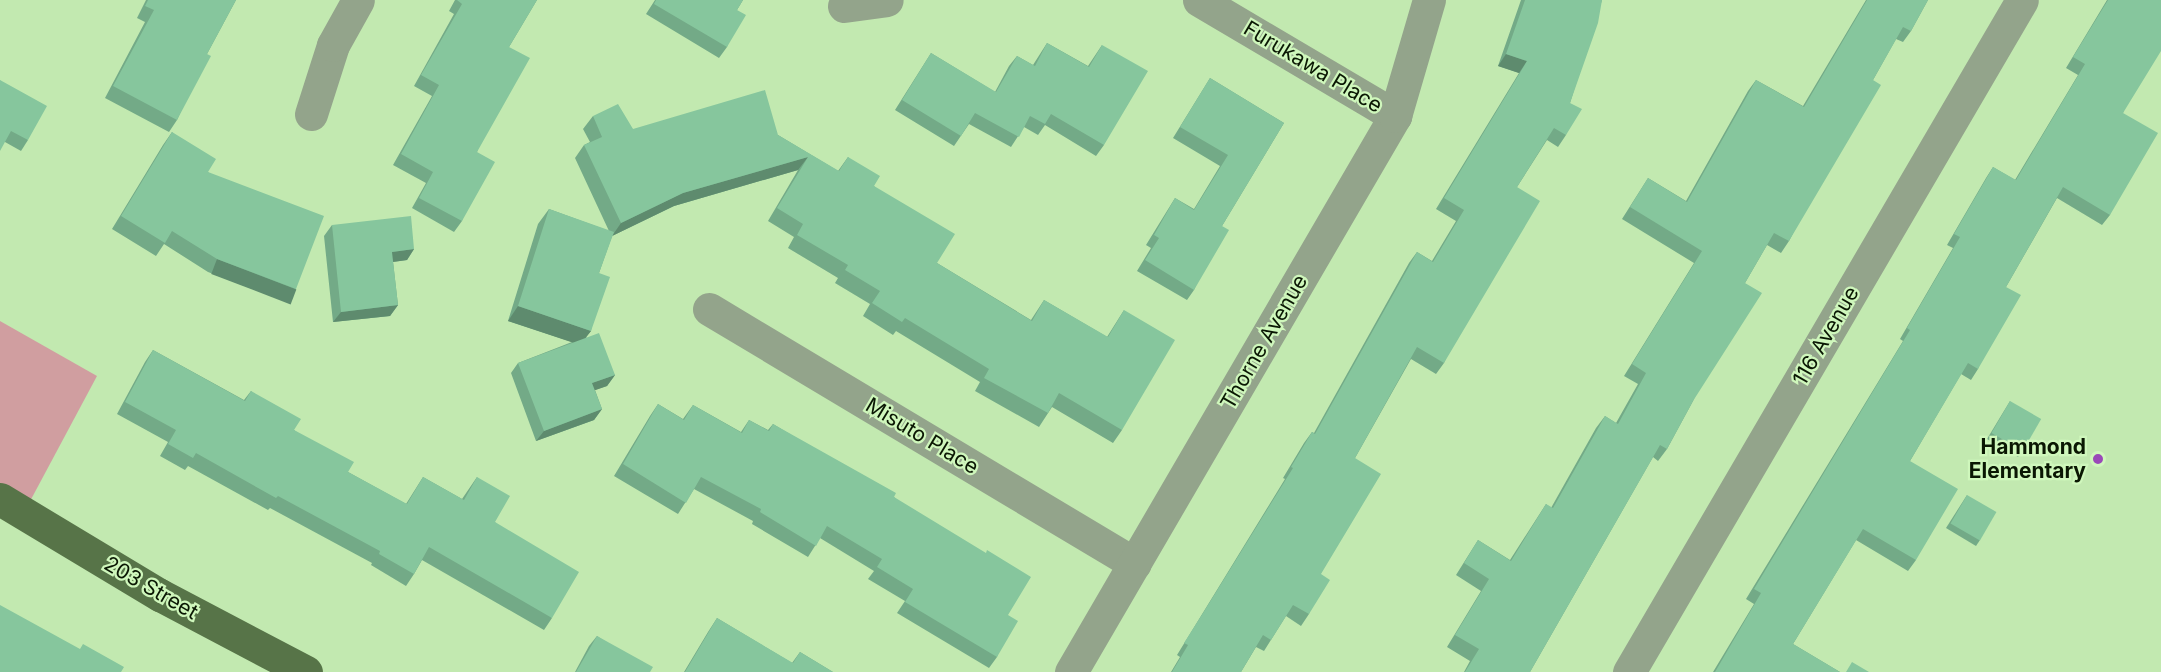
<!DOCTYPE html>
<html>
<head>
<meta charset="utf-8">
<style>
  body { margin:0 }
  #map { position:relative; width:2161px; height:672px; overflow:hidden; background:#c2e9b0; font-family:Inter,sans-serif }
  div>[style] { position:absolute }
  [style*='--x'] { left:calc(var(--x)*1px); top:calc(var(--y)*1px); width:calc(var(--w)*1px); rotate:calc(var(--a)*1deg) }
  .green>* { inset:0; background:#d09ea0 }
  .minor>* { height:33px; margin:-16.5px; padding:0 16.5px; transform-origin:16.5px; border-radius:16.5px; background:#93a48b }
  .major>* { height:33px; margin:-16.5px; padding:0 16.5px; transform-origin:16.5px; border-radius:16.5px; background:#577448 }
  .wall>* { inset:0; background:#73aa87 }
  .shaded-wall>* { inset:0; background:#5e8b6e; transform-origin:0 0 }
  .building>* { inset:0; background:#86c69d; transform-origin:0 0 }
  .dots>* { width:16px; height:16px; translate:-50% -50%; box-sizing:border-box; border:3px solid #cff7bc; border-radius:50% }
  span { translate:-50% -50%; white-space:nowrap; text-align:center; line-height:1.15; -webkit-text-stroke:4.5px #cff7bc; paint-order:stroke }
  .street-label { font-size:21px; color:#0a1703 }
  .poi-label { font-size:21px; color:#0a1703; font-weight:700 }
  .right { translate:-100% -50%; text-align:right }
</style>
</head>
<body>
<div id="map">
  <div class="green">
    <div style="clip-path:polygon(0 321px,97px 376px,28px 505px,0 490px)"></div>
  </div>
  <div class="minor">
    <div style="--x:1199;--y:0;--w:228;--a:30.6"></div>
    <div style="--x:844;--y:6;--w:43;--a:-7.9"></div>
    <div style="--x:311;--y:114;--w:72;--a:-72.3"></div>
    <div style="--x:333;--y:45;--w:51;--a:-60.9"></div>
    <div style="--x:709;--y:309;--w:496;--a:30.9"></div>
    <div style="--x:1071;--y:672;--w:644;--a:-59.77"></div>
    <div style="--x:1395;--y:116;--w:121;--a:-73.7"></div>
    <div style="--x:1629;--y:672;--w:778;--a:-59.68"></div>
  </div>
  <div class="major">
    <div style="--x:0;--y:499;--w:187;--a:31"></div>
    <div style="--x:160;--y:595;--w:165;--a:27.8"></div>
  </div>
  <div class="wall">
    <div style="clip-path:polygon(146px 0,236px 0,207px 54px,177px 120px,169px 132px,105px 98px,145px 22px,137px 18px)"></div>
    <div style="clip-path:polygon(455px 0,537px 0,509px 47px,477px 152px,462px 221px,454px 232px,412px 208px,426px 183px,393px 165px,432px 96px,414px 86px,454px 14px,449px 11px)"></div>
    <div style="clip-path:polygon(655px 0,743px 0,737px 10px,727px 47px,719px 58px,646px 14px)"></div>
    <div style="clip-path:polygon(1521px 0,1602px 0,1570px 103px,1566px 135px,1558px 147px,1547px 140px,1517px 187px,1444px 363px,1436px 374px,1411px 359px,1355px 458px,1309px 614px,1301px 626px,1286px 616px,1264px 651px,1256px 647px,1241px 672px,1171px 672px,1180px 657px,1177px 655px,1285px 479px,1283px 478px,1304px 443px,1312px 432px,1314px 433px,1409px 263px,1417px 252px,1432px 261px,1456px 221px,1436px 209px,1519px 73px,1498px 66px)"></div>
    <div style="clip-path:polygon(1866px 0,1928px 0,1911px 31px,1903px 42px,1896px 39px,1873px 80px,1789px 241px,1781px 253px,1767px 245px,1745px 283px,1693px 401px,1667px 449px,1658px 461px,1653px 457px,1530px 672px,1464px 672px,1470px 661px,1447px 647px,1481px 591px,1456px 575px,1478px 540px,1510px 560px,1546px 504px,1551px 508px,1596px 428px,1605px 416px,1616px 423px,1638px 384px,1624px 376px,1694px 263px,1622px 219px,1648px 178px,1686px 201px,1748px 91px,1756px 80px,1803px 106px)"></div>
    <div style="clip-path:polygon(2107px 0,2161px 0,2123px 113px,2110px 215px,2102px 225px,2057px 198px,2006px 287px,1978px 369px,1971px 380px,1961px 374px,1910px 461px,1916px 560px,1908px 571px,1856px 540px,1793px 644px,1840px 672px,1713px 672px,1754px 604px,1746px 599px,1903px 341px,1900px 339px,1953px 248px,1947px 245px,1986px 178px,1993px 167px,2015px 180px,2078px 75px,2066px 68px)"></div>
    <div style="clip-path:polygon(1047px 43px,1088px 66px,1102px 45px,1104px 145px,1096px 156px,1045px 125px,1038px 135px,1024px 127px,1011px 147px,969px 124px,954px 146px,895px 110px,931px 53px,995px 92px,1009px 66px,1017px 56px,1033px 65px)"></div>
    <div style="clip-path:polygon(1210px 78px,1284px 123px,1222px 226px,1194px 290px,1187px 300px,1137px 271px,1151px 248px,1146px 245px,1175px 198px,1194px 209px,1220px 166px,1173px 138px)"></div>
    <div style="clip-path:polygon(0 80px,28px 140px,21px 151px,5px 142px)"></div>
    <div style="clip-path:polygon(593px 116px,633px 129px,778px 135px,838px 171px,848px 157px,874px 186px,937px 263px,1031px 320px,1044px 300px,1107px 337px,1124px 310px,1122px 430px,1113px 443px,1052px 407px,1039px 427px,975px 391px,980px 382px,896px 331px,893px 335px,863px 316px,870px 304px,835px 283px,838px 278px,788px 248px,794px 237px,768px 221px,798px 170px,674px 206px,612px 236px,599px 273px,591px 331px,586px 337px,615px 375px,607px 386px,595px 390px,602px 409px,594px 420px,536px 441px,511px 373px,518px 363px,572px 342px,508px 321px,538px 224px,549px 209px,609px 231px,575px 158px,584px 145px,590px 142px,583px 129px)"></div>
    <div style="clip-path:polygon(172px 132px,208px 172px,296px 289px,287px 302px,208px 272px,164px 244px,156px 256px,112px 229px,163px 145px)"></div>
    <div style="clip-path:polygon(332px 225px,414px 249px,407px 260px,393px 262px,398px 305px,390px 316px,333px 322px,324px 236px)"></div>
    <div style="clip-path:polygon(153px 350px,244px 400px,251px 391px,294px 430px,348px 472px,406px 504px,423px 477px,462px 499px,477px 477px,495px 522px,552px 618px,544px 630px,422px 560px,414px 574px,406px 586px,371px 565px,372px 563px,270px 508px,268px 510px,188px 466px,185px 470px,160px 456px,168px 442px,117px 414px,145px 362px)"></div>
    <div style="clip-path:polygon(2010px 401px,2022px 451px,2018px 457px,1987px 439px)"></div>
    <div style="clip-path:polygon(658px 404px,683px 419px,693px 405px,741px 432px,749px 420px,768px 430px,773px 424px,894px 497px,1008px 615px,997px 657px,989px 668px,897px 613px,905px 601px,868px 579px,874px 571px,820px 538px,808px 557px,752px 524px,753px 521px,694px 489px,678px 514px,614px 476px,650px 416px)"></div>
    <div style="clip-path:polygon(1967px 495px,1980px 540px,1976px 546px,1946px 528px)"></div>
    <div style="clip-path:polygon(717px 618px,792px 663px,800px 652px,833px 672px,684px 672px,708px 632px)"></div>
    <div style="clip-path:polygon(597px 636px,650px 672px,575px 672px,589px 646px)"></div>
  </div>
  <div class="shaded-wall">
    <div style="clip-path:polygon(1506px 54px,1527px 61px,1519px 73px,1498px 66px)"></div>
    <div style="clip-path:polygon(808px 157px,798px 170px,674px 206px,612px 236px,621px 223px,683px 193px)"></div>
    <div style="clip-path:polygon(414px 249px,407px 260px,385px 263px,392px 252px)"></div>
    <div style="left:217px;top:259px;width:85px;height:16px;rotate:21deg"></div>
    <div style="clip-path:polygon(398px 305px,390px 316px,333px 322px,341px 312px)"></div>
    <div style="clip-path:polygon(518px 306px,591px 331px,580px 345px,508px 321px)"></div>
    <div style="clip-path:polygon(615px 375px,607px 386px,584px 394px,592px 383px)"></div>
    <div style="clip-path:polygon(602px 409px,594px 420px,536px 441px,544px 431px)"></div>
  </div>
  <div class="building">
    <div style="clip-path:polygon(148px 0,236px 0,207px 54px,211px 56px,177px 120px,113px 86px,154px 10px,145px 6px)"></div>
    <div style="clip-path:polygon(457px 0,537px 0,509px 47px,530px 58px,477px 152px,495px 162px,462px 221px,419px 198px,433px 172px,401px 154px,439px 85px,421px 75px,462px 4px)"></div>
    <div style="clip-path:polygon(656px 0,743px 0,737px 10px,746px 15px,727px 47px,654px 4px)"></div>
    <div style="clip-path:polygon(1525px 0,1602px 0,1598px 23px,1570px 103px,1582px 109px,1566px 135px,1554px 128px,1517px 187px,1540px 201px,1444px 363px,1417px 347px,1355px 458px,1381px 474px,1321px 574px,1330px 580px,1309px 614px,1293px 605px,1271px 640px,1263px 635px,1241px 672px,1172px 672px,1188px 645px,1184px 643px,1203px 613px,1293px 468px,1291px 467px,1312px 432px,1315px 434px,1417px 252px,1433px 262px,1464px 210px,1444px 198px,1527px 61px,1506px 54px)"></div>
    <div style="clip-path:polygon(1867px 0,1928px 0,1911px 31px,1903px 27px,1873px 80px,1881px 85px,1789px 241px,1774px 233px,1745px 283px,1762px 293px,1693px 401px,1667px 449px,1660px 445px,1530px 672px,1465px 672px,1479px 649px,1455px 635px,1489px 579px,1464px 563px,1478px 540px,1511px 561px,1546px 504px,1553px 508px,1605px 416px,1618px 424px,1646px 373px,1632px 364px,1702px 251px,1630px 207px,1648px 178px,1687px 202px,1756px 80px,1804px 107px)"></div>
    <div style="clip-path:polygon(2108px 0,2161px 0,2161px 51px,2123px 113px,2158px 133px,2110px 215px,2063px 187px,2006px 287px,2021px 295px,1978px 369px,1968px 363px,1910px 461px,1958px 489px,1916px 560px,1863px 529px,1793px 644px,1840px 672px,1715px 672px,1761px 593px,1754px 589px,1910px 330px,1907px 328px,1960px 237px,1954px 234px,1993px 167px,2016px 180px,2085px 64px,2073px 57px)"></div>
    <div style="clip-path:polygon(1047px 43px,1089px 67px,1102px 45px,1148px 71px,1104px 145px,1051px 114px,1045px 124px,1030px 116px,1019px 137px,975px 113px,961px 136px,902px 100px,931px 53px,996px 92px,1017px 56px,1035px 66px)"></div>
    <div style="clip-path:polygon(1210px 78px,1284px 123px,1222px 226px,1229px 230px,1194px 290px,1145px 260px,1159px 238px,1154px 235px,1175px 198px,1194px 210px,1228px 155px,1180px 127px)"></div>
    <div style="clip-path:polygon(0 80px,47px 106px,28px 140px,11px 131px,0 151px)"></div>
    <div style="clip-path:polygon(765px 90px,778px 135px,839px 171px,848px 157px,880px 176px,874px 186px,955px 234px,937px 263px,1032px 321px,1044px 300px,1108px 337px,1124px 310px,1175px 340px,1122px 430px,1059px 393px,1048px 413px,984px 378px,989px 369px,905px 318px,902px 322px,872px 303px,880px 291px,845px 270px,848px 265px,797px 235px,803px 224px,777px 208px,808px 157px,683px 193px,621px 223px,584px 145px,602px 137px,593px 116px,618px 104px,633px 129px)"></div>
    <div style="clip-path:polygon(172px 132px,216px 159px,208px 172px,324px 216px,296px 289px,217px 259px,172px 231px,165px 243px,121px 216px)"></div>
    <div style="clip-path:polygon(549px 209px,614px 232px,599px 273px,610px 277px,591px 331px,518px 306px)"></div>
    <div style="clip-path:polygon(411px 216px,414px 249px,392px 252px,398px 305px,341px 312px,332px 225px)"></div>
    <div style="clip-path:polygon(599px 333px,615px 375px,592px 383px,602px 409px,544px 431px,518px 363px)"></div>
    <div style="clip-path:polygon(153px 350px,245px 401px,251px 391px,301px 419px,294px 430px,354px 462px,348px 472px,407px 504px,423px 477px,464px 500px,477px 477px,510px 496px,495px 522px,579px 572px,552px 618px,429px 547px,414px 574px,379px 554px,380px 551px,278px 496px,276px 498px,196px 453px,193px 458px,168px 444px,176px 430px,125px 402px)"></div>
    <div style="left:2010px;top:401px;width:36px;height:37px;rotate:30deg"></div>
    <div style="clip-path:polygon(658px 404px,684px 420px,693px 405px,742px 433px,749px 420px,769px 431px,773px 424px,896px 493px,894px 497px,986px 553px,987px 550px,1031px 577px,1008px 615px,1018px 621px,997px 657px,905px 602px,913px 589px,877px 567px,882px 559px,827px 526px,816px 546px,760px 512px,761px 509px,701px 477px,686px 503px,623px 464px)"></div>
    <div style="left:1967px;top:495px;width:34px;height:33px;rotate:30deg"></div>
    <div style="clip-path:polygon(0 605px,80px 649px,83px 644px,124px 667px,121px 672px,0 672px)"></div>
    <div style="clip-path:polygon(717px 618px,793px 663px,800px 652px,833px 672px,685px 672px)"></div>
    <div style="clip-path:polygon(597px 636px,653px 667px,650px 672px,576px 672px)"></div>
    <div style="clip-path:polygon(1852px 662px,1869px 672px,1846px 672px)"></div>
  </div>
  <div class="dots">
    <div style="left:2098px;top:459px;background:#9a49b8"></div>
  </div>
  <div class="street-label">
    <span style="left:1313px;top:67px;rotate:31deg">Furukawa Place</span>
    <span style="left:1826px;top:336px;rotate:-60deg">116 Avenue</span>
    <span style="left:1264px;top:342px;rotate:-60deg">Thorne Avenue</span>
    <span style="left:922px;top:436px;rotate:31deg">Misuto Place</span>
    <span style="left:151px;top:588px;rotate:30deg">203 Street</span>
  </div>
  <div class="poi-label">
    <span class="right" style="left:2086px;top:459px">Hammond<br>Elementary</span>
  </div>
</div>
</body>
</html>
